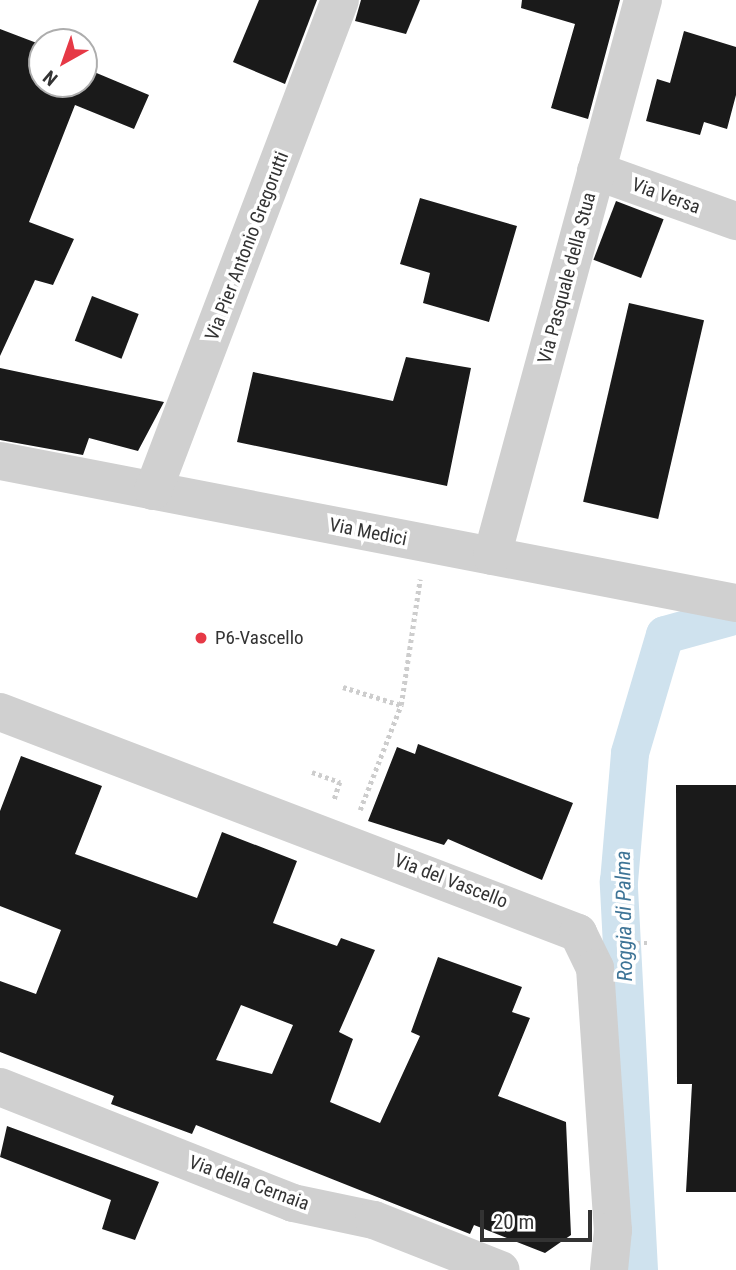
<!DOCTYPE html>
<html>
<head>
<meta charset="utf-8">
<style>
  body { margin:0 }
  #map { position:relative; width:736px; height:1270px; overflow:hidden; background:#fff; font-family:"Roboto Condensed",sans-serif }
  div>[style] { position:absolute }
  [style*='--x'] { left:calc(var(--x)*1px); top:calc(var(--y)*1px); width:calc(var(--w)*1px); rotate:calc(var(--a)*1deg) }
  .canal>* { height:38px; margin:-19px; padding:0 19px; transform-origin:19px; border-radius:19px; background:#cfe2ee }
  .building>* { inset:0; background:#1a1a1a; transform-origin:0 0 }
  .path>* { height:4.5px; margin-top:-2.25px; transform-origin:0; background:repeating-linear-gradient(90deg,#cdcdcd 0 3.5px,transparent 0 7px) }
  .minor>* { height:38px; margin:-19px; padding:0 19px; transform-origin:19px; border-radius:19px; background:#d0d0d0 }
  .dots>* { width:19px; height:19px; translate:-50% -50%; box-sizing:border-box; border:4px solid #fff; border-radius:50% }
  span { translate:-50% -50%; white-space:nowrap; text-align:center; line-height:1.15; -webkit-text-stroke:7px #fff; paint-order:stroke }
  .street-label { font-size:19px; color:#333 }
  .poi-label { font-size:19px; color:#333 }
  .left { translate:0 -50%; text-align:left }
  .water-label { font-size:21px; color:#3f7597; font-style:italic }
  .north { position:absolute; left:28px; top:28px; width:70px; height:70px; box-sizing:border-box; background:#fff; border:2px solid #adadad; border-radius:50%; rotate:220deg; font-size:19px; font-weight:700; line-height:28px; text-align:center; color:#333 }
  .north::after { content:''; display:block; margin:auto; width:24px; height:32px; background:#e63946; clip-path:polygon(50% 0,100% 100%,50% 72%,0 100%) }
  .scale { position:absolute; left:480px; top:1210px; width:112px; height:32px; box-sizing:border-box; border:4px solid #333; border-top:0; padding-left:9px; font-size:21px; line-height:24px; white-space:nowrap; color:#333; -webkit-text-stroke:5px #fff; paint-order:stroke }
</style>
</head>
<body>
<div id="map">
  <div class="canal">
    <div style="--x:639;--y:1270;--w:389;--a:-93"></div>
    <div style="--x:619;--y:882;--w:129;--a:-85.1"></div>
    <div style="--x:630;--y:753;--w:123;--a:-73.5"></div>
    <div style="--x:665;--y:635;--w:67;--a:-15.5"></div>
  </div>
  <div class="building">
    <div style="clip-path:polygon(259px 0,317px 0,285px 84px,233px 62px)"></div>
    <div style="clip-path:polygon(361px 0,420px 0,406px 34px,355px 21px)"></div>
    <div style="clip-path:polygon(522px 0,620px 0,588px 119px,551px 108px,575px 24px,521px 8px)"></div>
    <div style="clip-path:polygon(0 29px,42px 45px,42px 84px,84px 84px,84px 61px,87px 69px,149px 95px,134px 129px,75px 105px,29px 222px,74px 239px,53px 285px,35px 280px,0 356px)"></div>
    <div style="clip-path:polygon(684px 31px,736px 47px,736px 95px,727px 129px,704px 122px,700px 135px,646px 121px,657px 79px,670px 83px)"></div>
    <div style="clip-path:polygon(420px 198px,517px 226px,489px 322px,423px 303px,430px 273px,400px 264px)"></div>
    <div style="left:616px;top:201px;width:51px;height:63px;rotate:21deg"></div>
    <div style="left:92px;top:296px;width:50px;height:48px;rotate:21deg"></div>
    <div style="left:629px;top:303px;width:77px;height:204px;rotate:13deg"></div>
    <div style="clip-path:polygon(406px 357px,471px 368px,447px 486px,237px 442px,253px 372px,393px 401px)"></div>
    <div style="clip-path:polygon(0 368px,38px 376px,164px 402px,138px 451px,89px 438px,83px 455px,0 440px)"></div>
    <div style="clip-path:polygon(418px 744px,573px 803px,542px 880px,448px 839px,444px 845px,368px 821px,397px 747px,415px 754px)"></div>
    <div style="clip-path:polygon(evenodd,21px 756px,102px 786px,75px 854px,197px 898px,222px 832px,297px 861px,273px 923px,337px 946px,341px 938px,375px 950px,339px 1032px,353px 1039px,330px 1102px,380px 1123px,420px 1036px,411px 1032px,438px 957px,522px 987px,512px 1012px,530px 1018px,498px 1096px,566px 1122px,571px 1235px,545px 1253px,474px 1225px,470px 1234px,196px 1125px,192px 1134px,111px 1104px,114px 1096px,0 1052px,0 981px,36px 994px,61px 930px,0 906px,0 811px,21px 756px,241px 1005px,293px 1025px,272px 1074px,216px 1060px,241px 1005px)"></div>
    <div style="clip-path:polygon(676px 785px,736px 785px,736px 1192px,686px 1192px,692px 1084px,677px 1084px)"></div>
    <div style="clip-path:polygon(7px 1126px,159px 1182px,135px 1240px,102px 1229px,111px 1200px,0 1157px)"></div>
  </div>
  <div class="path">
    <div style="--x:343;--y:687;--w:61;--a:17.2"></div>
    <div style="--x:312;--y:772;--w:30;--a:20"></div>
    <div style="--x:340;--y:782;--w:19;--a:108"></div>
    <div style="--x:360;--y:810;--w:113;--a:-68.7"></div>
    <div style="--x:401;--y:705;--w:127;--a:-81.4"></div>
    <div style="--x:623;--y:943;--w:24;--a:0"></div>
  </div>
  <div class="minor">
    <div style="--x:596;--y:171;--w:149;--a:19.7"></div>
    <div style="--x:0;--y:461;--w:750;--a:10.92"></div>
    <div style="--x:153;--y:491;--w:525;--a:-69.15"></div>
    <div style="--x:492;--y:556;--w:576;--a:-74.81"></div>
    <div style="--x:0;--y:712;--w:619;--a:20.92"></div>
    <div style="--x:578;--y:933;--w:39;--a:64"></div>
    <div style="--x:595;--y:968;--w:263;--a:86.1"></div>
    <div style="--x:613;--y:1230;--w:40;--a:95.7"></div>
    <div style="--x:0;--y:1087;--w:315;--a:21.6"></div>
    <div style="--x:293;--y:1203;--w:83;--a:11.9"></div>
    <div style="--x:374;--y:1220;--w:136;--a:21.5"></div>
  </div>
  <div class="dots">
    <div style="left:201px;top:638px;background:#e63946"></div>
  </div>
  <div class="street-label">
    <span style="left:666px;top:196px;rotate:20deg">Via Versa</span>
    <span style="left:247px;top:246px;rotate:-69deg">Via Pier Antonio Gregorutti</span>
    <span style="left:567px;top:278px;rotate:-75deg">Via Pasquale della Stua</span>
    <span style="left:368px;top:532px;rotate:11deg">Via Medici</span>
    <span style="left:451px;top:881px;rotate:21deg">Via del Vascello</span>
    <span style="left:249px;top:1183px;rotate:20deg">Via della Cernaia</span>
  </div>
  <div class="poi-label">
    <span class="left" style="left:215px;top:638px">P6-Vascello</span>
  </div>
  <div class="water-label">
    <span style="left:624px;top:916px;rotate:-91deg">Roggia di Palma</span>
  </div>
  <div class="north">N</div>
  <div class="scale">20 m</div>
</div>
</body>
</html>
